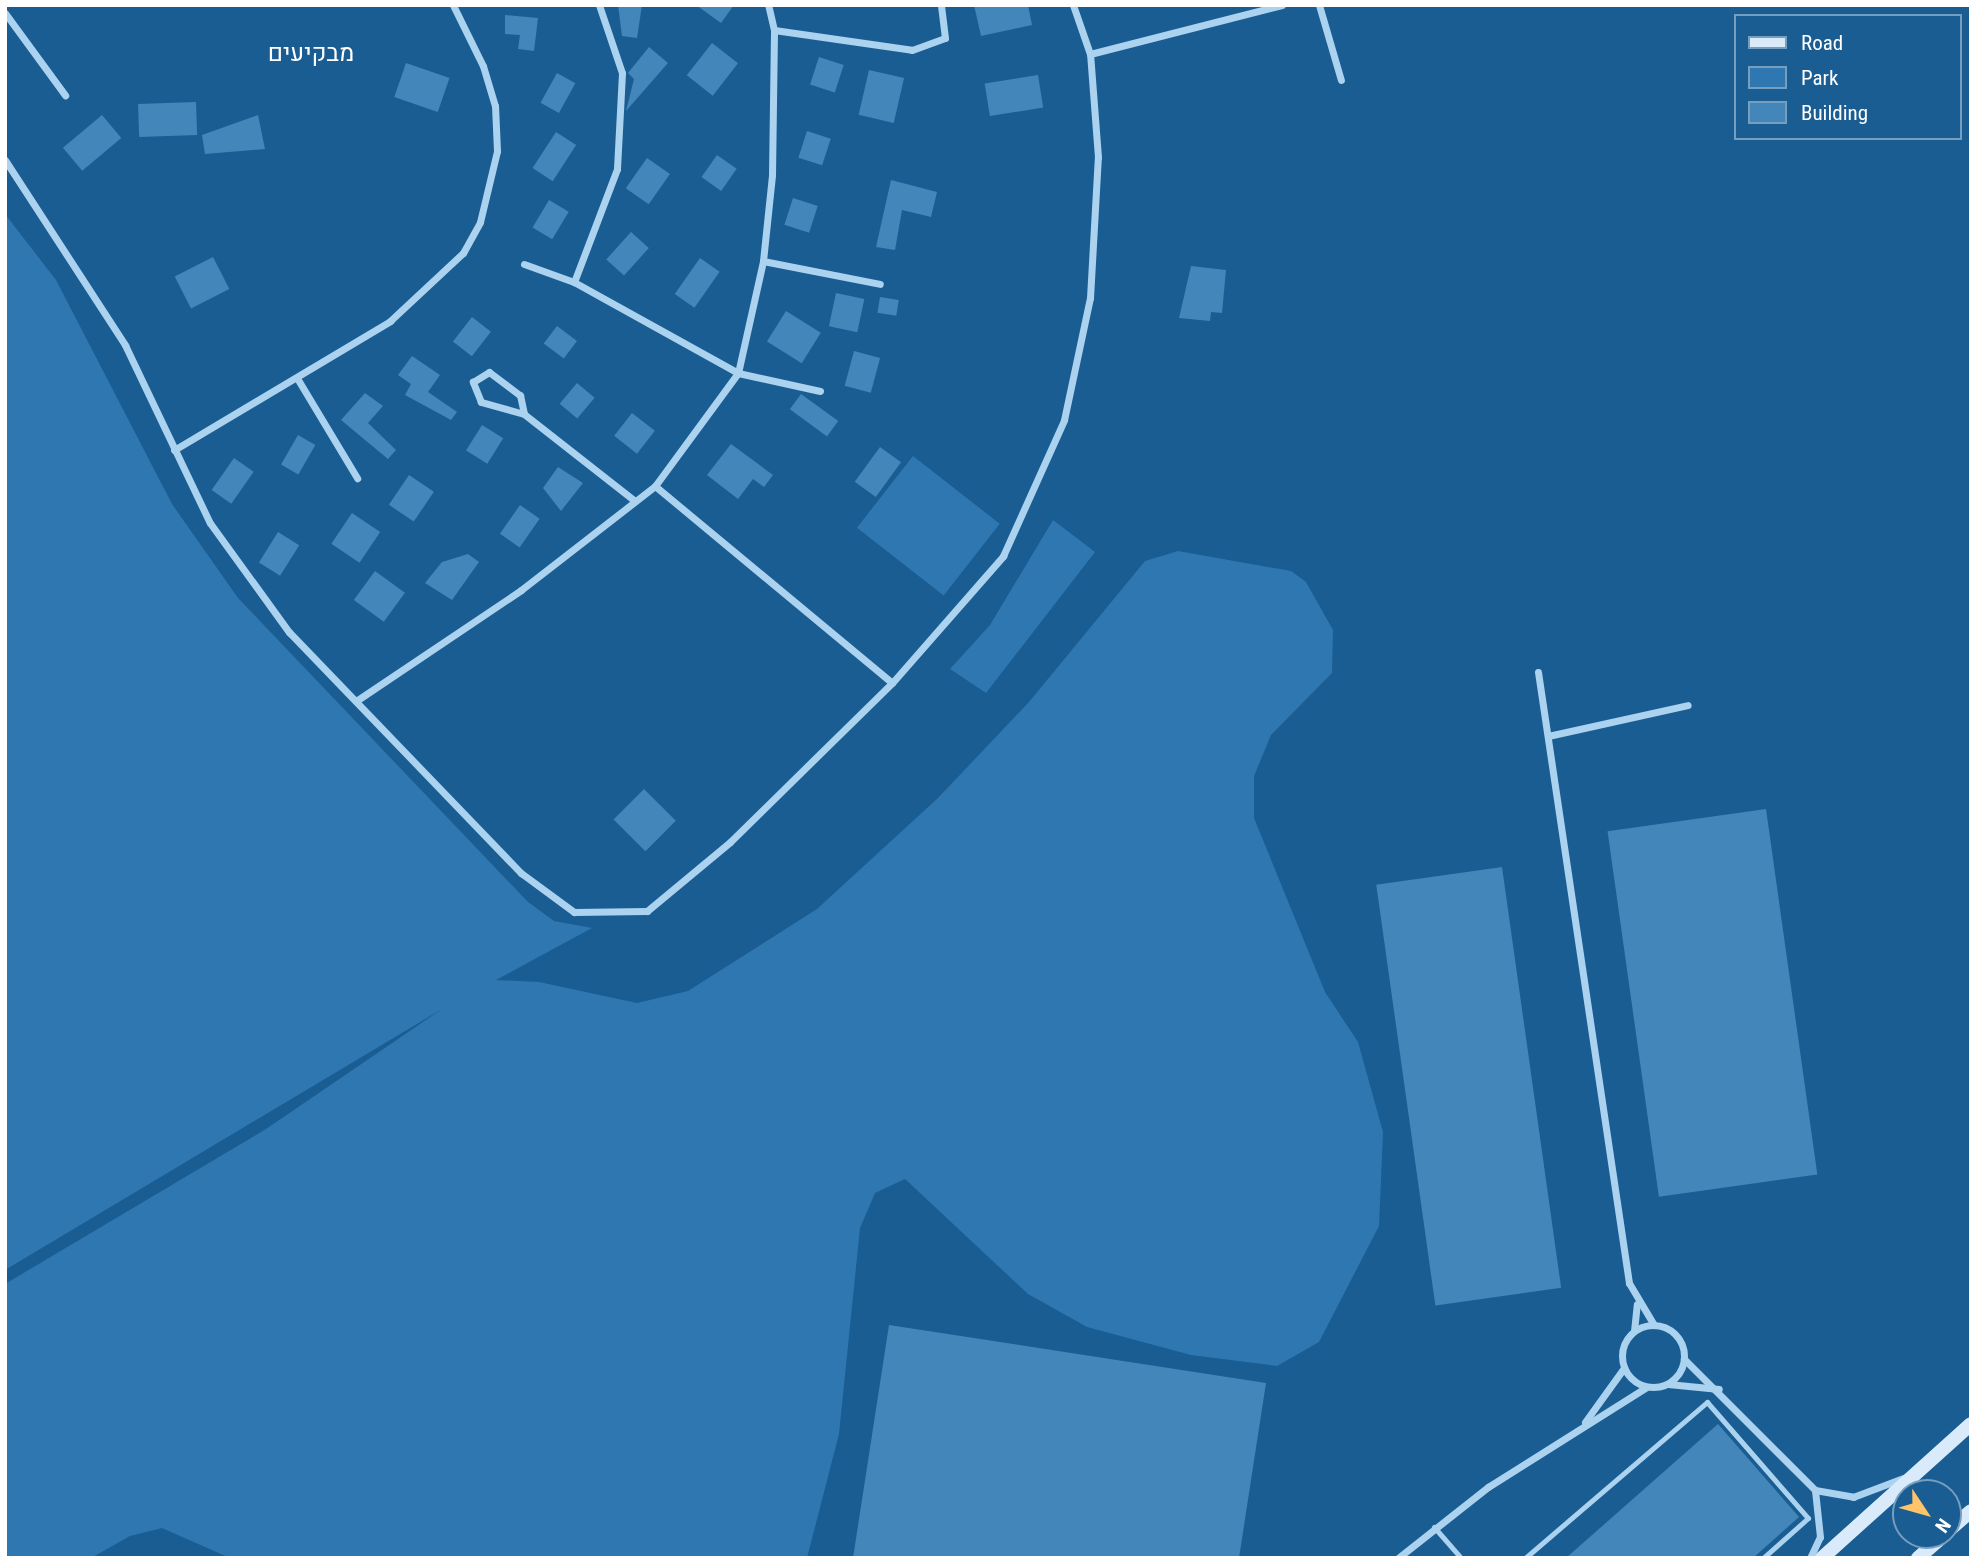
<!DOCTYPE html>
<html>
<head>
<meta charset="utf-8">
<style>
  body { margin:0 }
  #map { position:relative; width:1976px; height:1563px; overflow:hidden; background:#1a5d93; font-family:"Roboto Condensed",Heebo,sans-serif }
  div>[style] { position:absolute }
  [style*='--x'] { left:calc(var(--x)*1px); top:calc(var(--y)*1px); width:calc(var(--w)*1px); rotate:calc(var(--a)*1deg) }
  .green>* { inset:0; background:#2e77b1; transform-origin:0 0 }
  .building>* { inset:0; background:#4386ba; transform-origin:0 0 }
  .lane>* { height:5px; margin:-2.5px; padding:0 2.5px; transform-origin:2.5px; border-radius:2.5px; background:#abd2ef }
  .street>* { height:7px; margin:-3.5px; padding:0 3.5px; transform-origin:3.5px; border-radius:3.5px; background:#abd2ef }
  .street>.ring { margin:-3.5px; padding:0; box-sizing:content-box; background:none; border:7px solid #abd2ef; border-radius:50% }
  .secondary>* { height:14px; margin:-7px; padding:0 7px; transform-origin:7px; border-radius:7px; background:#d9ebfb }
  span { translate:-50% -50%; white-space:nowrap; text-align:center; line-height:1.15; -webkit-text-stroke:5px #1a5d93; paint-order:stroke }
  .quarter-label { font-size:24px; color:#fff }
  .frame { position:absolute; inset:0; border:7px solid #fff; pointer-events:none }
  .legend { position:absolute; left:1734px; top:14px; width:228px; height:126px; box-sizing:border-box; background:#1a5d93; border:2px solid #769ebe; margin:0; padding:9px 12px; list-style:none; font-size:21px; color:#fff }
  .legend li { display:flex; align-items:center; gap:14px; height:35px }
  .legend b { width:35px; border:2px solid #769ebe }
  .north { position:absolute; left:1892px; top:1479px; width:70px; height:70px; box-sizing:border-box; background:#1a5d93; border:2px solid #769ebe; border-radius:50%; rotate:126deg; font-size:19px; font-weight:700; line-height:28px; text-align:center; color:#fff }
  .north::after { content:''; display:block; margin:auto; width:24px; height:32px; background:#ffc36a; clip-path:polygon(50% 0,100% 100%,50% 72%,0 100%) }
</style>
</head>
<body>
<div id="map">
  <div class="green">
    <div style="clip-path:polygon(5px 214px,56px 280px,172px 504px,238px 598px,528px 902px,554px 921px,592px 928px,496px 980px,539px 982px,637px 1003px,688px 991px,817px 909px,938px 798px,1029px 702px,1145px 561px,1178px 551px,1291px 571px,1306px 582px,1333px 630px,1332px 673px,1271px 735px,1254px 776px,1254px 818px,1325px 992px,1358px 1042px,1383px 1132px,1379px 1226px,1319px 1342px,1277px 1366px,1191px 1355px,1087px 1327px,1028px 1294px,905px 1179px,875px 1193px,860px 1228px,839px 1434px,807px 1558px,230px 1558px,162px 1528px,130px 1536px,91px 1558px,5px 1558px,5px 1284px,266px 1129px,442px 1009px,5px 1270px)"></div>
    <div style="left:913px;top:456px;width:110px;height:91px;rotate:38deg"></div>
    <div style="clip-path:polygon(1053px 520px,1095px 552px,986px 693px,950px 669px,990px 625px)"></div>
  </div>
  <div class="building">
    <div style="clip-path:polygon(618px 5px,642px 5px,637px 38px,622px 36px)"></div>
    <div style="clip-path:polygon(696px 5px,734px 5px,721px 23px)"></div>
    <div style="clip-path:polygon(974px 5px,1028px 5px,1032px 25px,981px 36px)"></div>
    <div style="clip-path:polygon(505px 15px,538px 18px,534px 51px,518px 49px,520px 35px,505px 34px)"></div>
    <div style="left:712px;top:43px;width:33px;height:41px;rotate:38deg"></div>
    <div style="clip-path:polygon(649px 47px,668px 63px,626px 111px,634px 79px,628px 73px)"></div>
    <div style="left:819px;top:57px;width:26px;height:29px;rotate:18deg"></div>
    <div style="left:406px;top:63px;width:46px;height:36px;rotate:19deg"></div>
    <div style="left:869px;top:70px;width:36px;height:46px;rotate:13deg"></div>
    <div style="left:557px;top:73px;width:21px;height:34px;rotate:29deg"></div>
    <div style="left:1038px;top:75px;width:33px;height:54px;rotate:81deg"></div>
    <div style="left:196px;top:102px;width:33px;height:58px;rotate:88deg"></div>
    <div style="left:102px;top:115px;width:30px;height:51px;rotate:50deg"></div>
    <div style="clip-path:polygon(258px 115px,265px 149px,205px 154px,202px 135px)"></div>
    <div style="left:807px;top:131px;width:25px;height:28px;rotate:18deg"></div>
    <div style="left:556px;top:132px;width:24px;height:43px;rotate:33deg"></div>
    <div style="left:717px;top:155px;width:24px;height:27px;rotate:35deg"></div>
    <div style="left:647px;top:158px;width:28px;height:37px;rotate:35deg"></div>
    <div style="clip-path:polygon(891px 180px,937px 192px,931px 217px,902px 210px,895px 250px,876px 247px)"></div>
    <div style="left:793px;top:198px;width:26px;height:28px;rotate:18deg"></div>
    <div style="left:549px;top:200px;width:23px;height:32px;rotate:31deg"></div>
    <div style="left:631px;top:232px;width:24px;height:37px;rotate:42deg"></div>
    <div style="left:213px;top:257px;width:36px;height:43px;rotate:63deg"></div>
    <div style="left:700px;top:258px;width:24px;height:44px;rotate:35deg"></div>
    <div style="clip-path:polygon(1191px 266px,1226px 270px,1222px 313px,1211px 312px,1210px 321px,1179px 318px)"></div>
    <div style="left:836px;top:293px;width:29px;height:34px;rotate:12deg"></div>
    <div style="left:880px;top:297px;width:19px;height:16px;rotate:9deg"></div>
    <div style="left:786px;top:311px;width:41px;height:36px;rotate:32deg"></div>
    <div style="left:472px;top:317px;width:24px;height:31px;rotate:38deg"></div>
    <div style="left:557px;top:326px;width:25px;height:22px;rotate:37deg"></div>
    <div style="left:854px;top:351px;width:27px;height:36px;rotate:15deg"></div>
    <div style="clip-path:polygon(412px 356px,440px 375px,428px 392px,457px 412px,451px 420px,405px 395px,411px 384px,398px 375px)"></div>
    <div style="left:577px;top:383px;width:23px;height:27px;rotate:40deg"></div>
    <div style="clip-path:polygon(365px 393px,383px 406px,368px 423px,396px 450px,388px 459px,341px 420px)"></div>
    <div style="left:801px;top:394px;width:46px;height:19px;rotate:36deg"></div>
    <div style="left:632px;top:413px;width:29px;height:29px;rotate:38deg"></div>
    <div style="left:482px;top:425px;width:25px;height:30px;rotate:32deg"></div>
    <div style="left:298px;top:435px;width:20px;height:34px;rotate:30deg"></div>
    <div style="clip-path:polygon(731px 444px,773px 475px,764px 487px,753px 479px,738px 499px,707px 475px)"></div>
    <div style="left:880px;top:447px;width:26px;height:43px;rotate:36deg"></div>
    <div style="left:234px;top:458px;width:24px;height:39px;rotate:35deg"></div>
    <div style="clip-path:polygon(558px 467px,583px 483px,561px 511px,543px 488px)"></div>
    <div style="left:409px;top:475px;width:30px;height:36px;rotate:34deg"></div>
    <div style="left:520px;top:505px;width:24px;height:35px;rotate:35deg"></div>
    <div style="left:352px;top:513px;width:34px;height:37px;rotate:34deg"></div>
    <div style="left:278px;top:532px;width:25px;height:36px;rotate:32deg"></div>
    <div style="clip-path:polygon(468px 554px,479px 562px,452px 600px,425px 583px,442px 562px)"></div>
    <div style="left:375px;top:571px;width:37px;height:36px;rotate:36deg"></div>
    <div style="left:644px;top:789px;width:45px;height:43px;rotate:45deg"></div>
    <div style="left:1766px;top:809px;width:369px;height:160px;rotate:82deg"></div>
    <div style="left:1502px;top:867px;width:425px;height:127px;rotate:82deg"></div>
    <div style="clip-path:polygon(889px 1325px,1266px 1383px,1239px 1558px,853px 1558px)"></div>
    <div style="clip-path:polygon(1718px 1424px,1799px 1517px,1753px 1558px,1566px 1558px)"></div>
  </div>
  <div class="lane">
    <div style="--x:1434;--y:1527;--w:41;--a:48.9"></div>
    <div style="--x:1525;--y:1558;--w:240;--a:-40.6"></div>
    <div style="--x:1707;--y:1402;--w:154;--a:49"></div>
    <div style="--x:1808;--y:1518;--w:60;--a:138.4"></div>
  </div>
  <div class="street">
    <div style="--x:599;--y:5;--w:72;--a:71.3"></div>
    <div style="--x:622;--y:73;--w:96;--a:93"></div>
    <div style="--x:617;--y:169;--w:121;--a:110.8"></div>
    <div style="--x:574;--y:282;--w:188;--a:29"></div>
    <div style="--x:738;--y:373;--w:84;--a:12.4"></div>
    <div style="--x:1319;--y:5;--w:78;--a:73.7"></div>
    <div style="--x:5;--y:13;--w:102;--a:53.8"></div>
    <div style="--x:774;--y:30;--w:139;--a:8.2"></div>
    <div style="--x:912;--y:50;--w:35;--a:-20"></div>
    <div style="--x:945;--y:38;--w:33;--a:-97"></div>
    <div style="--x:1090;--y:54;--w:198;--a:-14.3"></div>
    <div style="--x:5;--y:160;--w:221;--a:57"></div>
    <div style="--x:125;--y:345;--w:197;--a:64.5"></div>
    <div style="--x:210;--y:523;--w:135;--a:54.1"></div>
    <div style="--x:289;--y:632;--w:335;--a:46.1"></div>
    <div style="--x:521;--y:873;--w:66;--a:36.3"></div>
    <div style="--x:574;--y:912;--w:73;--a:-0.8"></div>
    <div style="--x:647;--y:911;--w:108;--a:-39.7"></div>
    <div style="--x:730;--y:842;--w:227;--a:-44.5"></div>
    <div style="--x:892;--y:683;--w:169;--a:-48.8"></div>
    <div style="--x:1003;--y:556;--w:149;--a:-65.8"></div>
    <div style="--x:1064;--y:420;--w:125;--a:-78"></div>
    <div style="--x:1090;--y:298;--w:141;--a:-86.8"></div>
    <div style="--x:1098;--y:157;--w:103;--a:-94.4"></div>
    <div style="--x:1090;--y:54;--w:52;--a:-109.1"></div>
    <div style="--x:763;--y:261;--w:119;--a:11.1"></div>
    <div style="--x:524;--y:264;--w:53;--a:19.8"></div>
    <div style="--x:297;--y:378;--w:117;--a:59"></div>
    <div style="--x:524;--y:414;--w:45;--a:-164.4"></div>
    <div style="--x:481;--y:402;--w:22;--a:-112"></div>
    <div style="--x:473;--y:382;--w:19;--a:-32"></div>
    <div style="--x:489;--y:372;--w:39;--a:37"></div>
    <div style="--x:520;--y:395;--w:19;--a:78"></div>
    <div style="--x:524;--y:414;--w:141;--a:38.1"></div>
    <div style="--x:174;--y:450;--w:252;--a:-30.8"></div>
    <div style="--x:390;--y:321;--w:100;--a:-43"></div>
    <div style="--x:463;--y:253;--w:35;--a:-61"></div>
    <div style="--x:480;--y:222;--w:73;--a:-76.5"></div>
    <div style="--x:497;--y:151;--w:45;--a:-92.5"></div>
    <div style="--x:495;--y:106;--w:42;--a:-106.7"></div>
    <div style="--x:483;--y:66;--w:68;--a:-116.2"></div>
    <div style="--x:655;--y:486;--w:308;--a:39.7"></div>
    <div style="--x:1538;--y:672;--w:618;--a:81.53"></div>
    <div style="--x:1629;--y:1283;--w:49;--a:59.2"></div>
    <div style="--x:356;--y:701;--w:199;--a:-33.9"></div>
    <div style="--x:521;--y:590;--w:170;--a:-37.8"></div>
    <div style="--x:655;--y:486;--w:140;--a:-53.7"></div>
    <div style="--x:738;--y:373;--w:115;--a:-77.4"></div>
    <div style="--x:763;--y:261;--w:86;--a:-84"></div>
    <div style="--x:772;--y:175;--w:145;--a:-89.2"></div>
    <div style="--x:774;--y:30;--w:26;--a:-103"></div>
    <div style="--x:1548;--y:736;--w:143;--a:-12.5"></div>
    <div class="ring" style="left:1622px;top:1325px;width:55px;height:55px"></div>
    <div style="--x:1634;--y:1331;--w:27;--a:-84"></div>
    <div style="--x:1684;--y:1359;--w:185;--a:45"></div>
    <div style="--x:1668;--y:1384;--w:51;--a:5.6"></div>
    <div style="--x:1585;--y:1422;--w:67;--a:-54.2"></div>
    <div style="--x:1398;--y:1558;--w:115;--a:-38.3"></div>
    <div style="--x:1488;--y:1487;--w:188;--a:-32.2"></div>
    <div style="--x:1810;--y:1558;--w:23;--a:-65"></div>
    <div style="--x:1820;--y:1537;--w:47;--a:-96.1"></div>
    <div style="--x:1815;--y:1490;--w:39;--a:10"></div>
    <div style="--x:1853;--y:1497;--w:53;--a:-20.8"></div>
  </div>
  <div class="secondary">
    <div style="--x:1948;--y:1531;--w:30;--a:-41"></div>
    <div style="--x:1822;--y:1558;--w:200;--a:-42"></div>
    <div style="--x:1918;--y:1558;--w:35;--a:-41"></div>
  </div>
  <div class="quarter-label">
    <span style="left:311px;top:54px">מבקיעים</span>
  </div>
  <div class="frame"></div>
  <ul class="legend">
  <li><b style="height:9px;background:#d9ebfb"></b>Road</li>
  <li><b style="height:19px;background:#2e77b1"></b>Park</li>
  <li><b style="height:19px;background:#4386ba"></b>Building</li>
  </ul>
  <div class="north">N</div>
</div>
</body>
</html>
